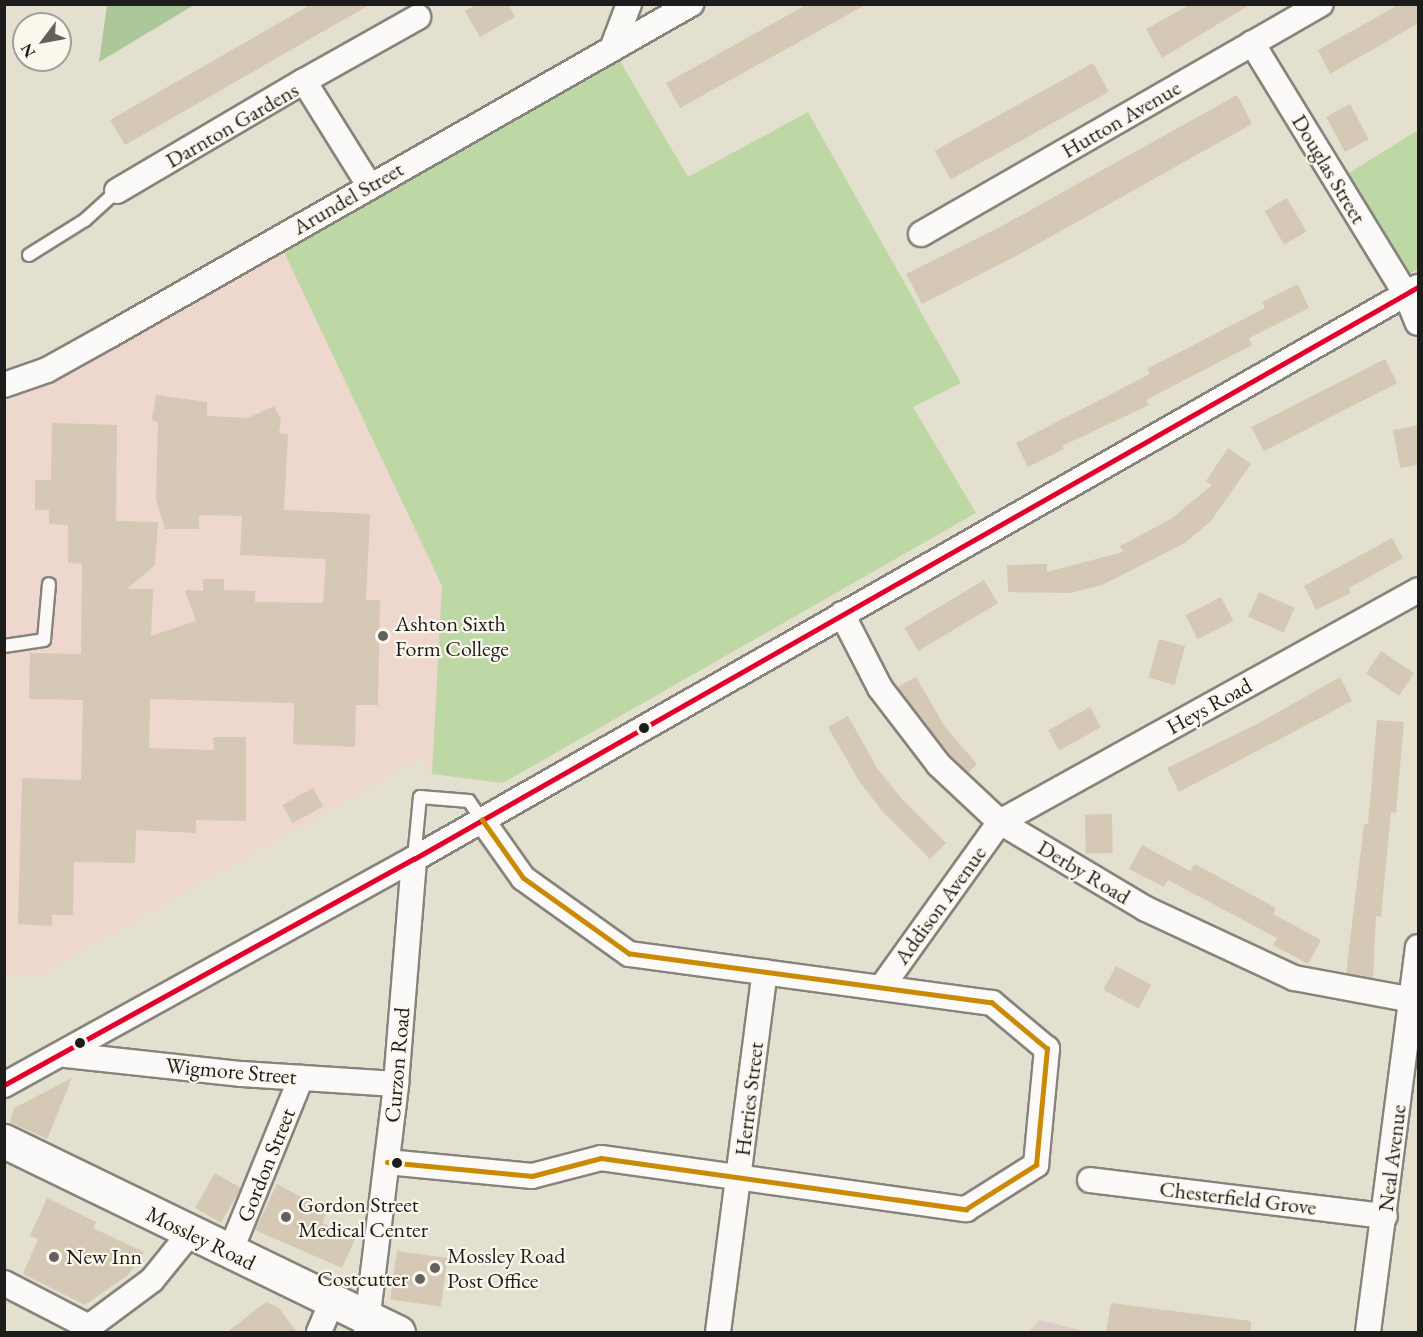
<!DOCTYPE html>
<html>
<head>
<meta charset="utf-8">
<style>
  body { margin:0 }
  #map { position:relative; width:1423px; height:1337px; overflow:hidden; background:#e4e0cf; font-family:"EB Garamond",serif }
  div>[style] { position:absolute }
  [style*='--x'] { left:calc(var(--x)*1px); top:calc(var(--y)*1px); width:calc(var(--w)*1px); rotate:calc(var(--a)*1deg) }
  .built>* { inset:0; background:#eed7cd }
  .industrial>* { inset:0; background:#dacdc8 }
  .green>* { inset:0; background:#bed8a5 }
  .forest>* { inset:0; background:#acc89b }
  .building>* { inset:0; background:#d5c8b5; transform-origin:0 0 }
  .roads { filter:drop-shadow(2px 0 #86847c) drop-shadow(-2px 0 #86847c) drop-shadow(0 2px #86847c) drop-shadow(0 -2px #86847c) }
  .service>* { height:12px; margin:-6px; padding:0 6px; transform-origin:6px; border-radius:6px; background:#fbfaf8 }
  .minor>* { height:24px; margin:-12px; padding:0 12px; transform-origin:12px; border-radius:12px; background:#fbfaf8 }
  .primary>* { height:33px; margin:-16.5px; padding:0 16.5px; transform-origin:16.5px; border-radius:16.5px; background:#fbfaf8 }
  .bus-1>* { height:4.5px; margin:-2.25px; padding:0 2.25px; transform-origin:2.25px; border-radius:2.25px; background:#e4002b }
  .bus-2>* { height:4.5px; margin:-2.25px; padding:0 2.25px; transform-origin:2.25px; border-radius:2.25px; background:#cb8a06 }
  .dots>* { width:16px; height:16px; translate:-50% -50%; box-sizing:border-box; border:3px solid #fbf7ec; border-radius:50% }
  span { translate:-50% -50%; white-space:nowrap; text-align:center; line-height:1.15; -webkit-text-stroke:4.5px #fbf7ec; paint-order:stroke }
  .street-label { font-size:22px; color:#1c1c1c }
  .poi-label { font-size:22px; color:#1c1c1c }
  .left { translate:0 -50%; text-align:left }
  .right { translate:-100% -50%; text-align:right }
  .frame { position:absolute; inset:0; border:6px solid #1c1c1c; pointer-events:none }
  .north { position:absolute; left:12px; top:12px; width:60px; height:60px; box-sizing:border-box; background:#fbf7ec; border:2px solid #a29f99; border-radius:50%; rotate:238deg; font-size:16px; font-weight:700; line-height:24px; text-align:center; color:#1c1c1c }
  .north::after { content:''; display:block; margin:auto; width:21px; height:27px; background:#62615b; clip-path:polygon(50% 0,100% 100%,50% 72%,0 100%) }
</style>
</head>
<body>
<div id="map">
  <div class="built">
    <div style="clip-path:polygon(620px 61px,688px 177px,808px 112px,961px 383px,913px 407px,976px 513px,503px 783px,432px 774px,420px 759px,39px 975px,5px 974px,5px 404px,284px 252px)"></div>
  </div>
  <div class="industrial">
    <div style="clip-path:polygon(1039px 1320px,1089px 1332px,1029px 1332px)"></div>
  </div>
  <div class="green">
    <div style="clip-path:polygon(620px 61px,688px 177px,808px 112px,961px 383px,913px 407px,976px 513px,503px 783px,432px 774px,442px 586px,284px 252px)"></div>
    <div style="clip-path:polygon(1418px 130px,1418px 269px,1402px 278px,1341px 178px)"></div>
  </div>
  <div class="forest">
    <div style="clip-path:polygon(107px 5px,107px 4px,194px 5px,99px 62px)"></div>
  </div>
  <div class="building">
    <div style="clip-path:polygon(312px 4px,371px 4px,125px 145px,110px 120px)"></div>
    <div style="clip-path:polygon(477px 4px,508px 4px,515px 17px,480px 37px,465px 11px)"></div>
    <div style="clip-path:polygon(808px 4px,867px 4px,680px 108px,666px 83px)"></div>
    <div style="clip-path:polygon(1191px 4px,1251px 4px,1162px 58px,1146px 29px)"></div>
    <div style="clip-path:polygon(1400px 4px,1419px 4px,1419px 23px,1330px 74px,1318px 50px)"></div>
    <div style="left:1093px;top:63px;width:33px;height:181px;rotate:61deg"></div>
    <div style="clip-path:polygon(1237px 95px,1252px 124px,1014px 257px,922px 304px,906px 274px,1002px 226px)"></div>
    <div style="left:1350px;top:104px;width:40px;height:27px;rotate:62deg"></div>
    <div style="left:1287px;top:198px;width:39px;height:26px;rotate:60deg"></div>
    <div style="clip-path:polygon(1298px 284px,1309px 308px,1249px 338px,1252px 345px,1146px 400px,1149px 405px,1062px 446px,1064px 449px,1028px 467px,1016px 443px,1150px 374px,1147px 369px,1265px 308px,1262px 302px)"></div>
    <div style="left:1385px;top:359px;width:27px;height:150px;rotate:63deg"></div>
    <div style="clip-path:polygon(156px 395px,207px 402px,207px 416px,248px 418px,274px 406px,281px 420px,279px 433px,288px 434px,284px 510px,370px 514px,366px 600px,380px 600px,378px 705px,356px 705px,355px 747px,293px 744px,294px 703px,150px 699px,149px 748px,214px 750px,213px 737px,246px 737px,246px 821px,196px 820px,196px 833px,136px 830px,135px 863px,74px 862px,73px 915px,52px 915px,52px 926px,18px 924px,22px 778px,81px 780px,83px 700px,29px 699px,30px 653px,81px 654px,82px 564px,68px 563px,68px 525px,49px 524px,49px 510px,35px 510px,35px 480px,51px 480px,52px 423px,117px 425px,116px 521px,158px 522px,155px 565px,127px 589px,153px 589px,151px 636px,196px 621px,185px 590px,203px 591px,203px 579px,224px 579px,224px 590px,255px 591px,255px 602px,323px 603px,326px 559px,240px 555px,242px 516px,199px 515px,199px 529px,165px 529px,156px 500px,158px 423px,152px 420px)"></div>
    <div style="clip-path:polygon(1419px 425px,1419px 465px,1400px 468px,1393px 430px)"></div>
    <div style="clip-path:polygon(1228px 448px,1251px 464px,1211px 521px,1185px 543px,1102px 585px,1070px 593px,1008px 592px,1007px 565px,1047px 564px,1047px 572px,1123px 552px,1120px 546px,1171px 519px,1212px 485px,1206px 481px)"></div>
    <div style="clip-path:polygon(1392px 538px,1403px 558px,1349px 588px,1351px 593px,1316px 610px,1304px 586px)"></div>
    <div style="left:984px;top:580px;width:27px;height:93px;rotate:59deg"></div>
    <div style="left:1259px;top:592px;width:39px;height:27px;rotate:24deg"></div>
    <div style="left:1221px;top:597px;width:27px;height:40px;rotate:63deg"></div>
    <div style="left:1159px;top:639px;width:27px;height:40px;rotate:15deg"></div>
    <div style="left:1381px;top:651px;width:40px;height:27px;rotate:34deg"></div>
    <div style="clip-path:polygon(916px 677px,945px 727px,977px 764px,968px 773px,950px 755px,897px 687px)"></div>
    <div style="clip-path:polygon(1340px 677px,1352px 701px,1179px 792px,1167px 768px,1259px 723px)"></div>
    <div style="left:1090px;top:707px;width:23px;height:48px;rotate:61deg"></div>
    <div style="clip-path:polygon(848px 716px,877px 768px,901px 798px,946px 843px,930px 859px,883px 812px,859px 781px,828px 727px)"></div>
    <div style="clip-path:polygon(1377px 720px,1404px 722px,1396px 813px,1391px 812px,1381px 917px,1376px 916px,1373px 978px,1346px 973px,1364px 824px,1368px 824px)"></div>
    <div style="left:313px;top:788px;width:21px;height:35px;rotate:61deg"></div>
    <div style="left:1112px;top:814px;width:39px;height:27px;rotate:89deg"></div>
    <div style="clip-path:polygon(1142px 845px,1190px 871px,1195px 864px,1276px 908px,1273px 914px,1321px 940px,1308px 964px,1273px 945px,1277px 938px,1168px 880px,1164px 887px,1129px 869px)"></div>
    <div style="left:1116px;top:966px;width:40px;height:27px;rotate:28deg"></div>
    <div style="clip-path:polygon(72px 1078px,47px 1139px,10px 1122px,14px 1108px)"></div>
    <div style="left:215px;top:1173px;width:30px;height:40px;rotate:30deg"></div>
    <div style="clip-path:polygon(277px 1184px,328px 1211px,322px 1223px,356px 1237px,342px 1268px,255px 1230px)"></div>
    <div style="clip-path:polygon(47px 1198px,96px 1222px,93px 1228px,144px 1252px,128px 1275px,85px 1305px,23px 1274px,38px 1239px,30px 1236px)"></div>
    <div style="left:397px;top:1251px;width:51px;height:49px;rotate:8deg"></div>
    <div style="clip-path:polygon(266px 1302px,278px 1307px,297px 1332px,227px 1332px)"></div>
    <div style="clip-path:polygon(1111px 1303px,1251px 1321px,1251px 1332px,1106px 1332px)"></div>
  </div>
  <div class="roads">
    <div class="service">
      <div style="--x:29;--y:255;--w:66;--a:-32"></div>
      <div style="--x:85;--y:220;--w:43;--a:-42.2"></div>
      <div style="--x:4;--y:646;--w:40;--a:-8.5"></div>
      <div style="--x:44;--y:640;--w:56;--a:-84.9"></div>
      <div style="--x:414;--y:859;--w:62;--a:-84.5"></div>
      <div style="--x:420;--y:797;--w:49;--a:4.7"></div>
      <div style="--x:469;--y:801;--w:23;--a:56"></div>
    </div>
    <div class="minor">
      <div style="--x:1252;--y:43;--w:294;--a:58.5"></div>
      <div style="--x:1406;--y:294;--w:31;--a:68"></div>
      <div style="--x:612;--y:49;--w:48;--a:-69.3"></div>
      <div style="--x:304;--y:81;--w:131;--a:-29.3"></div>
      <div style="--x:117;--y:191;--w:217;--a:-30.5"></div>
      <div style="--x:304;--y:81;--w:123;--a:58"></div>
      <div style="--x:921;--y:234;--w:461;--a:-29.9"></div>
      <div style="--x:4;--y:385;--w:46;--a:-19.2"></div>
      <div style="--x:47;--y:370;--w:72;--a:-29.1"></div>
      <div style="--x:110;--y:335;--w:669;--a:-29.67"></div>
      <div style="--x:842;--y:614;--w:83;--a:62.8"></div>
      <div style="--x:880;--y:688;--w:97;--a:52.5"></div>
      <div style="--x:939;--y:765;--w:83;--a:43.1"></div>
      <div style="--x:1000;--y:822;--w:170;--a:30.8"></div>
      <div style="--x:1146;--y:909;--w:163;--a:25"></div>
      <div style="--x:1294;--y:978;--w:126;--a:10.5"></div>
      <div style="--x:881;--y:988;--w:204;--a:-54.4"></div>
      <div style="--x:1000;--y:822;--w:478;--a:-29"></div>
      <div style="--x:66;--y:1055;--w:177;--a:6.2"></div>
      <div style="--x:242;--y:1074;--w:154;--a:3.7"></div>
      <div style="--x:4;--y:1085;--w:468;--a:-28.9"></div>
      <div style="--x:414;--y:859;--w:1156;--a:-29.67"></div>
      <div style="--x:387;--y:1162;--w:146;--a:5.5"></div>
      <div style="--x:532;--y:1176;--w:71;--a:-14.6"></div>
      <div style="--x:601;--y:1158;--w:369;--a:8"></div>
      <div style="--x:966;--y:1209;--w:83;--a:-32.2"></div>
      <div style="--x:1036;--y:1165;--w:117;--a:-84.6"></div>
      <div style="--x:1047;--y:1049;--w:72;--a:-140.1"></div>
      <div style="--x:992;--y:1003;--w:366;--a:-172.3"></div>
      <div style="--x:629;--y:954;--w:130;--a:-144.4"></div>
      <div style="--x:523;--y:878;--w:71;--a:-125.3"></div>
      <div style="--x:1090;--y:1180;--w:297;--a:7"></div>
      <div style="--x:230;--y:1252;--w:188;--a:-67.8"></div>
      <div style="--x:4;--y:1283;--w:96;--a:27.4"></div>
      <div style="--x:366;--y:1330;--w:248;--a:-83"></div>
      <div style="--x:396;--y:1084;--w:226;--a:-85.4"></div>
      <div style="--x:82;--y:1332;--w:87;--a:-36.6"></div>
      <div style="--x:152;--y:1280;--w:60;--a:-51"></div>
      <div style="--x:319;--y:1332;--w:33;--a:-67"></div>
      <div style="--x:718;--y:1332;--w:363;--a:-82.6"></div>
      <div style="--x:1368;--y:1332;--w:388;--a:-82.6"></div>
    </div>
    <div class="primary">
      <div style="--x:4;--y:1141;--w:438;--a:25.9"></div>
    </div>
  </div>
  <div class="bus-1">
    <div style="--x:4;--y:1085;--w:468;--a:-28.9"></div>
    <div style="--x:414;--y:859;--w:1156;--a:-29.67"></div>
  </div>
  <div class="bus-2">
    <div style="--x:387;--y:1162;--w:146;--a:5.5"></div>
    <div style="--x:532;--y:1176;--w:71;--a:-14.6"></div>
    <div style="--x:601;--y:1158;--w:369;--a:8"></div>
    <div style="--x:966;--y:1209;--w:83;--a:-32.2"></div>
    <div style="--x:1036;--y:1165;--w:117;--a:-84.6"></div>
    <div style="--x:1047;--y:1049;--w:72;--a:-140.1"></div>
    <div style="--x:992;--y:1003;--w:366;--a:-172.3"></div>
    <div style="--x:629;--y:954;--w:130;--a:-144.4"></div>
    <div style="--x:523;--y:878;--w:71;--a:-125.3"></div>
  </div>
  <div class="dots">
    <div style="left:383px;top:636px;background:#62615b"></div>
    <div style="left:644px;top:728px;background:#1c1c1c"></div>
    <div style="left:80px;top:1043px;background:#1c1c1c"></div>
    <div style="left:397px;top:1163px;background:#1c1c1c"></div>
    <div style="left:286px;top:1217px;background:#62615b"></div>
    <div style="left:54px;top:1257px;background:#62615b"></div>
    <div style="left:435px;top:1268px;background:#62615b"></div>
    <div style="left:420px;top:1279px;background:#62615b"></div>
  </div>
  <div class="street-label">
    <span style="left:1121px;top:119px;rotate:-30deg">Hutton Avenue</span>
    <span style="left:232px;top:125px;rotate:-30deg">Darnton Gardens</span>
    <span style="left:1329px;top:169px;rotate:59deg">Douglas Street</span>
    <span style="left:348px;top:198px;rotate:-30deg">Arundel Street</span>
    <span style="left:1209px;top:706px;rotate:-29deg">Heys Road</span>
    <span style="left:1084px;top:872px;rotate:31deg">Derby Road</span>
    <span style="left:940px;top:905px;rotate:-54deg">Addison Avenue</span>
    <span style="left:397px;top:1065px;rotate:-85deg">Curzon Road</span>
    <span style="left:231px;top:1071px;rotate:5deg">Wigmore Street</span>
    <span style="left:749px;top:1099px;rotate:-83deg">Herries Street</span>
    <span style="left:1392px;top:1158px;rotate:-83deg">Neal Avenue</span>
    <span style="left:266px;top:1165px;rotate:-68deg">Gordon Street</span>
    <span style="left:1238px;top:1198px;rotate:7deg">Chesterfield Grove</span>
    <span style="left:201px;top:1238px;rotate:26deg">Mossley Road</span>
  </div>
  <div class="poi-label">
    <span class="left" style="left:395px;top:636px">Ashton Sixth<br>Form College</span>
    <span class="left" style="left:298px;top:1217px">Gordon Street<br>Medical Center</span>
    <span class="left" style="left:447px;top:1268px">Mossley Road<br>Post Office</span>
    <span class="left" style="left:66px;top:1257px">New Inn</span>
    <span class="right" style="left:408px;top:1279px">Costcutter</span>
  </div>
  <div class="frame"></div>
  <div class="north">N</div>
</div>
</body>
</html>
